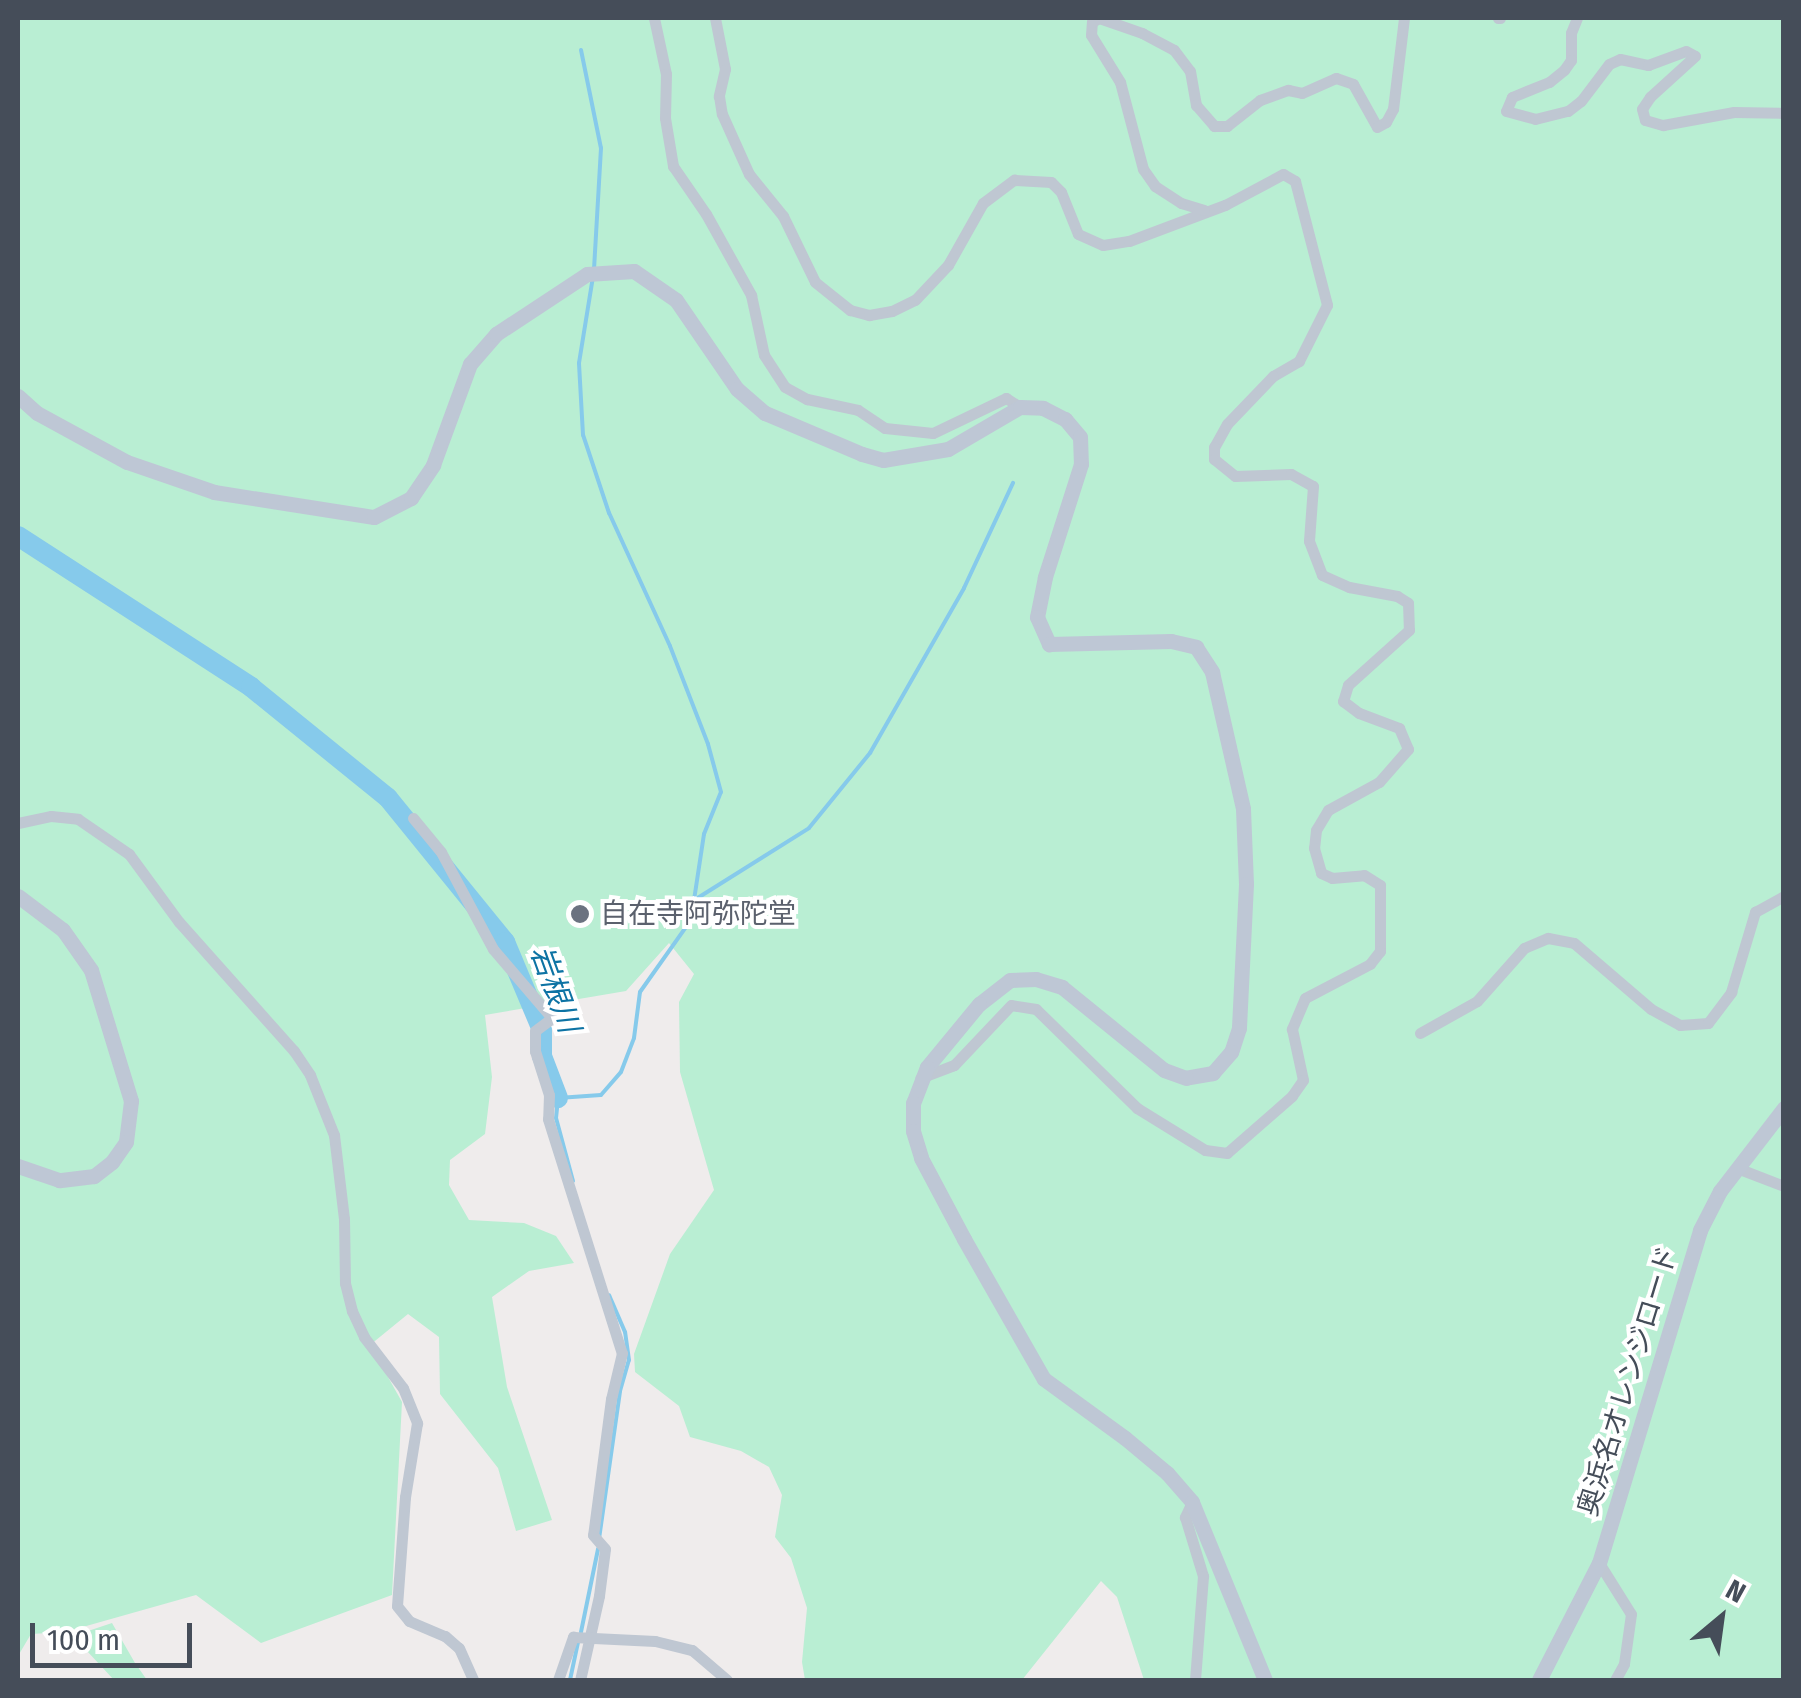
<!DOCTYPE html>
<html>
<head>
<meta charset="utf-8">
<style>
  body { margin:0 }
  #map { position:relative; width:1801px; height:1698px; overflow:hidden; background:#efecec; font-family:"Fira Sans Condensed","Noto Sans JP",sans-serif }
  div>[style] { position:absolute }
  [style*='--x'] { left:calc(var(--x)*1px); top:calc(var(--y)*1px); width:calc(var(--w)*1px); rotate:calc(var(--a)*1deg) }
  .green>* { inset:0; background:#b9eed3 }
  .stream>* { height:4px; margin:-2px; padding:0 2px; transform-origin:2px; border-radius:2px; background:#86caeb }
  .river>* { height:20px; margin:-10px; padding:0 10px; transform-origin:10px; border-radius:10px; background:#86caeb }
  .street>* { height:11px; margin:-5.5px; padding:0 5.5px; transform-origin:5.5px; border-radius:5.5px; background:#bfc7d2 }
  .secondary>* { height:15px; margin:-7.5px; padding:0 7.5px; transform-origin:7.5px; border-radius:7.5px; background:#bec7d5 }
  .dots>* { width:28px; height:28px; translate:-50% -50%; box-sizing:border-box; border:5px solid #fff; border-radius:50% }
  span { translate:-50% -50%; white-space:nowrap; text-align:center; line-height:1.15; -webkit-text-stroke:8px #fff; paint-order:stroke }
  .worship-label { font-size:28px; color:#5b616d }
  .left { translate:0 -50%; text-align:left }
  .street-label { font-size:28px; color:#454d59 }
  .water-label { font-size:30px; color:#0d73a4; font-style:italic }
  .frame { position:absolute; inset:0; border:20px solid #454d59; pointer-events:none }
  .north { position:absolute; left:1671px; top:1568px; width:100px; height:100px; -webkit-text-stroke:8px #fff; paint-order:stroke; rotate:29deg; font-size:28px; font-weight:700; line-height:40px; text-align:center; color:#454d59 }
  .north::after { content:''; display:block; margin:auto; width:35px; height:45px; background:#454d59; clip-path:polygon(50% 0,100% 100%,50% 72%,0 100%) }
  .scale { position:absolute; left:30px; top:1623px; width:162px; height:45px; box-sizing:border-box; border:5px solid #454d59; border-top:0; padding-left:12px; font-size:30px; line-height:35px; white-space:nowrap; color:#454d59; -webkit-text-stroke:8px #fff; paint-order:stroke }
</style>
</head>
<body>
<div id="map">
  <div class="green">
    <div style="clip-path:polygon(18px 18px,1783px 18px,1783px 1680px,1144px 1680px,1117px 1597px,1101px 1581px,1022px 1680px,805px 1680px,802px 1662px,807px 1608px,791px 1558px,775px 1537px,782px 1495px,769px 1467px,741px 1451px,690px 1437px,679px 1406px,635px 1372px,634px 1354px,670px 1254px,714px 1190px,680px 1072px,679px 1002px,694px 974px,669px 943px,626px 991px,485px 1015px,492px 1077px,485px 1134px,450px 1160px,449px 1185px,469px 1220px,524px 1223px,556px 1236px,574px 1263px,529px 1271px,492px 1297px,507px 1387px,552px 1520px,516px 1531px,498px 1468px,440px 1394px,439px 1337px,408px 1314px,370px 1345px,402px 1402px,392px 1595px,261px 1643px,196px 1595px,65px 1632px,31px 1634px,18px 1656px)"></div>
    <div style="clip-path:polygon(112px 1623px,135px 1663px,147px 1680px,114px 1680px,73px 1636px)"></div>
  </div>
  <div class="stream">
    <div style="--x:581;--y:50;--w:100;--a:78.5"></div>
    <div style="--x:601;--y:148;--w:120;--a:93.3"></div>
    <div style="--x:696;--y:899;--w:133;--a:-32.1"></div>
    <div style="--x:809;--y:828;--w:97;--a:-50.9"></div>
    <div style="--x:870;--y:753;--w:190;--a:-60.3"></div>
    <div style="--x:964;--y:588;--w:116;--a:-65"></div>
    <div style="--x:573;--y:1181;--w:65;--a:-105.1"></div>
    <div style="--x:556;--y:1118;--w:20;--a:-84"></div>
    <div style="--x:558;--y:1098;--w:43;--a:-4"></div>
    <div style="--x:601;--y:1095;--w:30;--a:-49"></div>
    <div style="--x:621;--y:1072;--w:36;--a:-69"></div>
    <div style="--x:634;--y:1038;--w:46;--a:-82.6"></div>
    <div style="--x:640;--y:992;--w:88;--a:-54.7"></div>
    <div style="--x:691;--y:920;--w:87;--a:-81.4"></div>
    <div style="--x:704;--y:834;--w:45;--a:-68"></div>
    <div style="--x:721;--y:792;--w:50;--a:-105.2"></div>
    <div style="--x:708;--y:744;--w:105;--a:-111.2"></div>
    <div style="--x:670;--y:646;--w:146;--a:-114.6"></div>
    <div style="--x:609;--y:513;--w:82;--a:-108.4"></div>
    <div style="--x:583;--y:435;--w:72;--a:-93.2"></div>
    <div style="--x:579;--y:363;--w:87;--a:-80.8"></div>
    <div style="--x:599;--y:1539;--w:149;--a:-81.9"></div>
    <div style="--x:620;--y:1391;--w:32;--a:-74"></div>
    <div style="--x:629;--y:1360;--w:28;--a:-98"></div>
    <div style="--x:625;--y:1332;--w:40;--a:-113.4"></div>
    <div style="--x:18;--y:1625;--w:15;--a:90"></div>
    <div style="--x:581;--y:1632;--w:85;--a:-78.4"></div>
    <div style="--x:570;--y:1680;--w:40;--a:-78"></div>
  </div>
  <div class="river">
    <div style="--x:18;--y:536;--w:278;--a:32.9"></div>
    <div style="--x:251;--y:687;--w:176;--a:39"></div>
    <div style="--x:388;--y:798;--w:186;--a:50.9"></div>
    <div style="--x:505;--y:942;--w:95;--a:67.2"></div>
    <div style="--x:542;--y:1030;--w:26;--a:90"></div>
    <div style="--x:542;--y:1056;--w:45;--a:69.1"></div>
  </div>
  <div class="street">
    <div style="--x:654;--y:18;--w:57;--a:77.9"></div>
    <div style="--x:666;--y:74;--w:44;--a:91.3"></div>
    <div style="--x:665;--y:118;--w:49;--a:80.5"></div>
    <div style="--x:673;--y:166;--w:58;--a:55.5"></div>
    <div style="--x:706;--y:214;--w:93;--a:60.9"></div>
    <div style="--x:751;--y:295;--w:61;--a:77.8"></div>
    <div style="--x:764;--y:355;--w:38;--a:57"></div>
    <div style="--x:785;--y:387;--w:25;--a:29"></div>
    <div style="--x:807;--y:399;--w:52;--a:12.2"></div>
    <div style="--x:858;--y:410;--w:32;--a:34"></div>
    <div style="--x:885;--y:428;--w:48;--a:5.9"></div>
    <div style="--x:933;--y:433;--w:81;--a:-25.6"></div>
    <div style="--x:1006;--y:398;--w:17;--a:33"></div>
    <div style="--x:715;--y:18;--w:52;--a:78.9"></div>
    <div style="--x:725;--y:69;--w:28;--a:103"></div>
    <div style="--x:719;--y:96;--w:18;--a:81"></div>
    <div style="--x:722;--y:114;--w:66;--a:65.8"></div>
    <div style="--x:749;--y:174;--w:54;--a:51"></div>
    <div style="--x:783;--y:216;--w:73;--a:64.1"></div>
    <div style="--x:815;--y:282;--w:45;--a:38.7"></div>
    <div style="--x:850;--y:310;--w:20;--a:15"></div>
    <div style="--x:869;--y:315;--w:23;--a:-10"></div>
    <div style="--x:892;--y:311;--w:25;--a:-26"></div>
    <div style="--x:915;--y:300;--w:48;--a:-46.7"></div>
    <div style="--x:948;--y:265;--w:71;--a:-60.6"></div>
    <div style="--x:983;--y:203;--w:39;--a:-37"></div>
    <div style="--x:1014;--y:180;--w:37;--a:3"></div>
    <div style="--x:1051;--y:182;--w:14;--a:45"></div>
    <div style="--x:1061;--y:192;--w:45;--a:68"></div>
    <div style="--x:1078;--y:234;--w:27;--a:24"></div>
    <div style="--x:1103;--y:245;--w:26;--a:-9"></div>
    <div style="--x:1129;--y:241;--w:103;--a:-20.6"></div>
    <div style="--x:1225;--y:205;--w:66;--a:-28.1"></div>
    <div style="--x:1283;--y:174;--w:14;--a:30"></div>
    <div style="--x:1295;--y:181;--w:128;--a:75.5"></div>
    <div style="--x:1327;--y:305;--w:63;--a:116.6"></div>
    <div style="--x:1299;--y:361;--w:30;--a:150"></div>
    <div style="--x:1273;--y:376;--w:66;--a:133.8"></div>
    <div style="--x:1227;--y:424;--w:26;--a:119"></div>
    <div style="--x:1214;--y:447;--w:12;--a:90"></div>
    <div style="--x:1214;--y:459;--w:27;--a:39"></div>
    <div style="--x:1235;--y:476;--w:56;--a:-2"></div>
    <div style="--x:1291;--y:474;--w:25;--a:29"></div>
    <div style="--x:1313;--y:486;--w:55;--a:94.2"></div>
    <div style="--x:1309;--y:541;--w:36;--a:69"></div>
    <div style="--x:1322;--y:575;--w:30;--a:24"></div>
    <div style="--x:1349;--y:587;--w:49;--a:10.6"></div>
    <div style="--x:1397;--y:596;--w:13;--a:32"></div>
    <div style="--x:1408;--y:603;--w:27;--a:88"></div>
    <div style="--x:1409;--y:630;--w:82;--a:138"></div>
    <div style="--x:1348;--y:685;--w:17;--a:107"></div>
    <div style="--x:1343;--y:701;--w:20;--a:37"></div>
    <div style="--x:1359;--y:713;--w:43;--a:20.6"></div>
    <div style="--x:1399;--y:728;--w:23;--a:67"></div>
    <div style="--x:1408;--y:749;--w:44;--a:131.3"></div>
    <div style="--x:1379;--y:782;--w:58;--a:151.2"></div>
    <div style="--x:1328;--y:810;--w:23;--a:121"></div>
    <div style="--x:1316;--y:830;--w:18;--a:96"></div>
    <div style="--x:1314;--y:848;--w:26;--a:74"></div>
    <div style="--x:1321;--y:873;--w:12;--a:24"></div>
    <div style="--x:1332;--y:878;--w:32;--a:-5"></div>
    <div style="--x:1364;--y:875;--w:19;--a:32"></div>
    <div style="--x:1380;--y:885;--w:66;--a:90"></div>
    <div style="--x:1380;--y:951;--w:16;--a:128"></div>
    <div style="--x:1370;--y:964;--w:73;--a:152.4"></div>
    <div style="--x:1305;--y:998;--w:34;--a:113"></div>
    <div style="--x:1292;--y:1029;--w:52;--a:77.8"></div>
    <div style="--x:1303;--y:1080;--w:19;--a:125"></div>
    <div style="--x:1292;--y:1096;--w:86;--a:138.8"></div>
    <div style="--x:1227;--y:1153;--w:22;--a:-172"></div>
    <div style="--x:1205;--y:1150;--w:80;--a:-148.3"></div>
    <div style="--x:1137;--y:1108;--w:141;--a:-135.6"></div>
    <div style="--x:1036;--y:1009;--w:25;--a:-171"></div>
    <div style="--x:1011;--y:1005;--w:83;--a:133.5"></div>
    <div style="--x:954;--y:1065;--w:36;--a:159"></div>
    <div style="--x:1498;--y:18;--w:2;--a:0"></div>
    <div style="--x:1577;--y:18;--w:16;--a:112"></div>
    <div style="--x:1571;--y:33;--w:27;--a:90"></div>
    <div style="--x:1571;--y:60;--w:12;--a:125"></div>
    <div style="--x:1564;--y:70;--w:19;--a:141"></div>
    <div style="--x:1549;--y:82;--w:40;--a:158"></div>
    <div style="--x:1512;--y:97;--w:15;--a:113"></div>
    <div style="--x:1506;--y:111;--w:30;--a:15"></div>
    <div style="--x:1535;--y:119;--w:34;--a:-14"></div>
    <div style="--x:1568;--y:111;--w:16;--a:-38"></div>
    <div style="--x:1581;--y:101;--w:46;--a:-52.9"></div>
    <div style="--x:1609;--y:64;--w:12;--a:-24"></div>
    <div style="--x:1620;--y:59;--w:29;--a:12"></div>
    <div style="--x:1648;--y:65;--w:40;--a:-20.2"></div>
    <div style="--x:1686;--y:51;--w:10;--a:29"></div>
    <div style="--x:1695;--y:56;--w:61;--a:137.7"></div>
    <div style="--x:1650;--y:97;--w:14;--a:124"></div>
    <div style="--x:1642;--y:109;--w:11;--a:75"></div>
    <div style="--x:1645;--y:120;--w:19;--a:16"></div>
    <div style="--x:1663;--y:125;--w:72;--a:-10.4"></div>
    <div style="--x:1734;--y:112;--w:50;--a:1.1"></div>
    <div style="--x:1204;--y:210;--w:24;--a:-163"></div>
    <div style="--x:1181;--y:203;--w:31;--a:-147"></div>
    <div style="--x:1155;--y:186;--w:21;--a:-125"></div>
    <div style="--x:1143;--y:169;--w:90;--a:-104.8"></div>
    <div style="--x:1120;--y:82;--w:55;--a:-121.7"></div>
    <div style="--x:1091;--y:35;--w:13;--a:-86"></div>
    <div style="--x:1092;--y:22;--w:8;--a:-30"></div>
    <div style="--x:1099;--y:18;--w:46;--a:19.2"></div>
    <div style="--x:1142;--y:33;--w:36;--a:28"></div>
    <div style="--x:1174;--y:50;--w:26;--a:53"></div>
    <div style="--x:1190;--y:71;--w:35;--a:80"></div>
    <div style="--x:1196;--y:105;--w:28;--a:49"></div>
    <div style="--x:1214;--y:126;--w:13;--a:0"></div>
    <div style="--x:1227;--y:126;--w:42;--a:-38.2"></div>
    <div style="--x:1260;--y:100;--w:30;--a:-20"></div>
    <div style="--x:1288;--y:90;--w:14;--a:12"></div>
    <div style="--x:1302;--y:93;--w:37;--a:-24"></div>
    <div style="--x:1336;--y:78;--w:18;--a:19"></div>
    <div style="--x:1353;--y:84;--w:49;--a:60.8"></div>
    <div style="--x:1377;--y:127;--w:10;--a:-29"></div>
    <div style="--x:1386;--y:122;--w:15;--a:-62"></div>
    <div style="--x:1393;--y:109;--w:92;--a:-83.1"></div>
    <div style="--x:413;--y:818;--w:44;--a:50.5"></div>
    <div style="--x:441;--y:852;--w:110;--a:61.8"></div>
    <div style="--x:493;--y:949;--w:91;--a:49.5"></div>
    <div style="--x:552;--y:1018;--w:21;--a:143"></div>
    <div style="--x:535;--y:1031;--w:20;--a:90"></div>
    <div style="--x:535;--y:1051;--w:46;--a:72.3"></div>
    <div style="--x:549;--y:1095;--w:24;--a:92"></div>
    <div style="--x:548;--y:1119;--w:245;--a:72.5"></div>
    <div style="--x:622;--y:1353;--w:47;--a:103.4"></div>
    <div style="--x:611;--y:1399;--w:137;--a:97.5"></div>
    <div style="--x:593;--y:1535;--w:18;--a:49"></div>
    <div style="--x:605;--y:1549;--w:47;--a:97.3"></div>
    <div style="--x:599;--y:1596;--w:86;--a:102.7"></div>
    <div style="--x:18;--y:823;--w:34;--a:-12"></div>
    <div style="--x:51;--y:816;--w:27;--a:6"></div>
    <div style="--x:78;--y:819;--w:62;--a:34.5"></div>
    <div style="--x:129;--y:854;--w:84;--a:53.7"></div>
    <div style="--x:179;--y:922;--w:173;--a:48.3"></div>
    <div style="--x:294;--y:1051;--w:29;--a:56"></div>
    <div style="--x:310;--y:1075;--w:65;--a:68.2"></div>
    <div style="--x:334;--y:1135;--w:85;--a:83.2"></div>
    <div style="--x:344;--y:1219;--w:64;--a:89.1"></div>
    <div style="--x:345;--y:1283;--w:29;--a:76"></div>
    <div style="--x:352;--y:1311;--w:29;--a:65"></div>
    <div style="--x:364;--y:1337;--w:64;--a:52.6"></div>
    <div style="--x:403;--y:1388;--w:38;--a:68"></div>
    <div style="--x:417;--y:1423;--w:75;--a:99.2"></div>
    <div style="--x:405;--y:1497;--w:109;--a:94.2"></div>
    <div style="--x:397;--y:1606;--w:19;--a:51"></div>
    <div style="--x:409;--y:1621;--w:39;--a:23"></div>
    <div style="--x:445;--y:1636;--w:18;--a:41"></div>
    <div style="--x:459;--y:1648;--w:35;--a:66"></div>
    <div style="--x:1420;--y:1033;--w:65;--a:-29.3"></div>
    <div style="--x:1477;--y:1001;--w:71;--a:-48.4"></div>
    <div style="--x:1524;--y:948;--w:26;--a:-23"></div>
    <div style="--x:1548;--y:938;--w:26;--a:11"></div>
    <div style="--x:1574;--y:943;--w:101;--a:40.6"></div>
    <div style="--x:1651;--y:1009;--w:33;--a:29"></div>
    <div style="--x:1680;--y:1025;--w:28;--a:-4"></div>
    <div style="--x:1708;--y:1023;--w:39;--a:-53"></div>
    <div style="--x:1731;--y:992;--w:84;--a:-73.3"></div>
    <div style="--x:1755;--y:912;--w:33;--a:-29"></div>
    <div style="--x:1737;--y:1168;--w:50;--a:21"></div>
    <div style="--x:1192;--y:1502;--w:17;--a:115"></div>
    <div style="--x:1185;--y:1517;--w:62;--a:73"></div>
    <div style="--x:1203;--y:1576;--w:104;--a:94.4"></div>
    <div style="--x:1599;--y:1563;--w:60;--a:57.9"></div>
    <div style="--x:1631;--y:1614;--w:50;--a:98"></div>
    <div style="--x:1624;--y:1664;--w:18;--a:119"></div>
    <div style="--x:558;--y:1680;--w:46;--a:-70.8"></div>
    <div style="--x:573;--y:1637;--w:82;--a:2.8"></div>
    <div style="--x:655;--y:1641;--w:38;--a:14"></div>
    <div style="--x:692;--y:1650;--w:46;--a:40.6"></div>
  </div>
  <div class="secondary">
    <div style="--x:18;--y:396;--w:25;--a:42"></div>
    <div style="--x:37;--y:413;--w:102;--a:28.6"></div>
    <div style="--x:127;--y:462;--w:92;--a:19"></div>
    <div style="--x:214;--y:492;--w:162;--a:8.9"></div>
    <div style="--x:374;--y:517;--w:42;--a:-27.2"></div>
    <div style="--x:411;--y:498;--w:40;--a:-56"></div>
    <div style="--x:433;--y:465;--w:108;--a:-69.9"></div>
    <div style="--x:470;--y:364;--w:40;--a:-49"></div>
    <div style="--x:496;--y:334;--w:109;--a:-33.4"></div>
    <div style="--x:587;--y:274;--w:47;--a:-3.7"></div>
    <div style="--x:634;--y:271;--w:51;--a:34.6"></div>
    <div style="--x:676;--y:300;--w:108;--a:55.6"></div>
    <div style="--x:737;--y:389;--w:37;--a:41"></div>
    <div style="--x:765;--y:413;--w:105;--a:22.9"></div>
    <div style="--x:862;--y:454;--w:22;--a:16"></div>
    <div style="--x:883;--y:460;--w:66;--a:-9.6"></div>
    <div style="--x:948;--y:449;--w:83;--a:-30.3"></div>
    <div style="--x:1020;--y:407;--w:23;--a:2"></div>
    <div style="--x:1043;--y:408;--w:25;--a:27"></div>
    <div style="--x:1065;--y:419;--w:23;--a:50"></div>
    <div style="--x:1080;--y:437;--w:27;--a:88"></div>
    <div style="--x:1081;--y:464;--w:119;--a:107.7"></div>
    <div style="--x:1045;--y:577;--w:41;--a:101.3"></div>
    <div style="--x:1037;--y:617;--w:30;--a:66"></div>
    <div style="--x:1049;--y:644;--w:122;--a:-1.4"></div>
    <div style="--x:1171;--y:641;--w:26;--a:13"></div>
    <div style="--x:1196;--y:647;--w:30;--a:57"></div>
    <div style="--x:1212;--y:672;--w:140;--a:77.2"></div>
    <div style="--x:1243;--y:809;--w:75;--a:87.7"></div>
    <div style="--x:1246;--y:884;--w:144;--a:92.8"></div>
    <div style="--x:1239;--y:1028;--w:25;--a:108"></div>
    <div style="--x:1231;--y:1052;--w:28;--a:131"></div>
    <div style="--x:1213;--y:1073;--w:27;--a:170"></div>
    <div style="--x:1186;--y:1078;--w:23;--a:-160"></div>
    <div style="--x:1164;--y:1070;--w:132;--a:-140.9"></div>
    <div style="--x:1062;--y:987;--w:27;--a:-163"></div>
    <div style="--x:1036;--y:979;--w:26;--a:178"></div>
    <div style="--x:1010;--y:980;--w:39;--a:142"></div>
    <div style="--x:979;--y:1004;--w:82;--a:129.5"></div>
    <div style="--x:927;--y:1067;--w:39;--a:111"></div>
    <div style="--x:913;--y:1103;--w:28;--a:90"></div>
    <div style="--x:913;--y:1131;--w:28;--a:73"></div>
    <div style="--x:921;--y:1158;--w:92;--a:62"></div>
    <div style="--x:964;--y:1239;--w:161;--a:60.3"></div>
    <div style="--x:1044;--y:1379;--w:100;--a:36.1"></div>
    <div style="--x:1125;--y:1438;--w:55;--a:39.8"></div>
    <div style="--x:1167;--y:1473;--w:38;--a:49"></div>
    <div style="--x:1192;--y:1502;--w:192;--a:67.7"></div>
    <div style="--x:18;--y:896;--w:56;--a:37.1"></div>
    <div style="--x:63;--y:930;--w:49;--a:55"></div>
    <div style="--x:91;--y:970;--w:137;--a:73"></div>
    <div style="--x:131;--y:1101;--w:41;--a:97"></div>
    <div style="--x:126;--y:1142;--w:24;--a:125"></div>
    <div style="--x:112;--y:1162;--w:23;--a:142"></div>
    <div style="--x:94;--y:1176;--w:35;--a:173"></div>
    <div style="--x:59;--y:1180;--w:43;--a:-161.1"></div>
    <div style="--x:1539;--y:1680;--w:131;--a:-62.9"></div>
    <div style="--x:1599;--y:1563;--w:348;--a:-73.1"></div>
    <div style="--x:1700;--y:1230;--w:44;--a:-62.9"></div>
    <div style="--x:1720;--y:1191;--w:105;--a:-52.4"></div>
  </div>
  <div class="dots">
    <div style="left:580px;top:914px;background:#6b7280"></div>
  </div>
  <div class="worship-label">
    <span class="left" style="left:600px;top:914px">自在寺阿弥陀堂</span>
  </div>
  <div class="street-label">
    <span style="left:1628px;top:1381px;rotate:-73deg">奥浜名オレンジロード</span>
  </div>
  <div class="water-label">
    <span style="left:555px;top:989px;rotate:70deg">岩根川</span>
  </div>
  <div class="frame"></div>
  <div class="north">N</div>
  <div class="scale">100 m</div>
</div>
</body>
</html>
